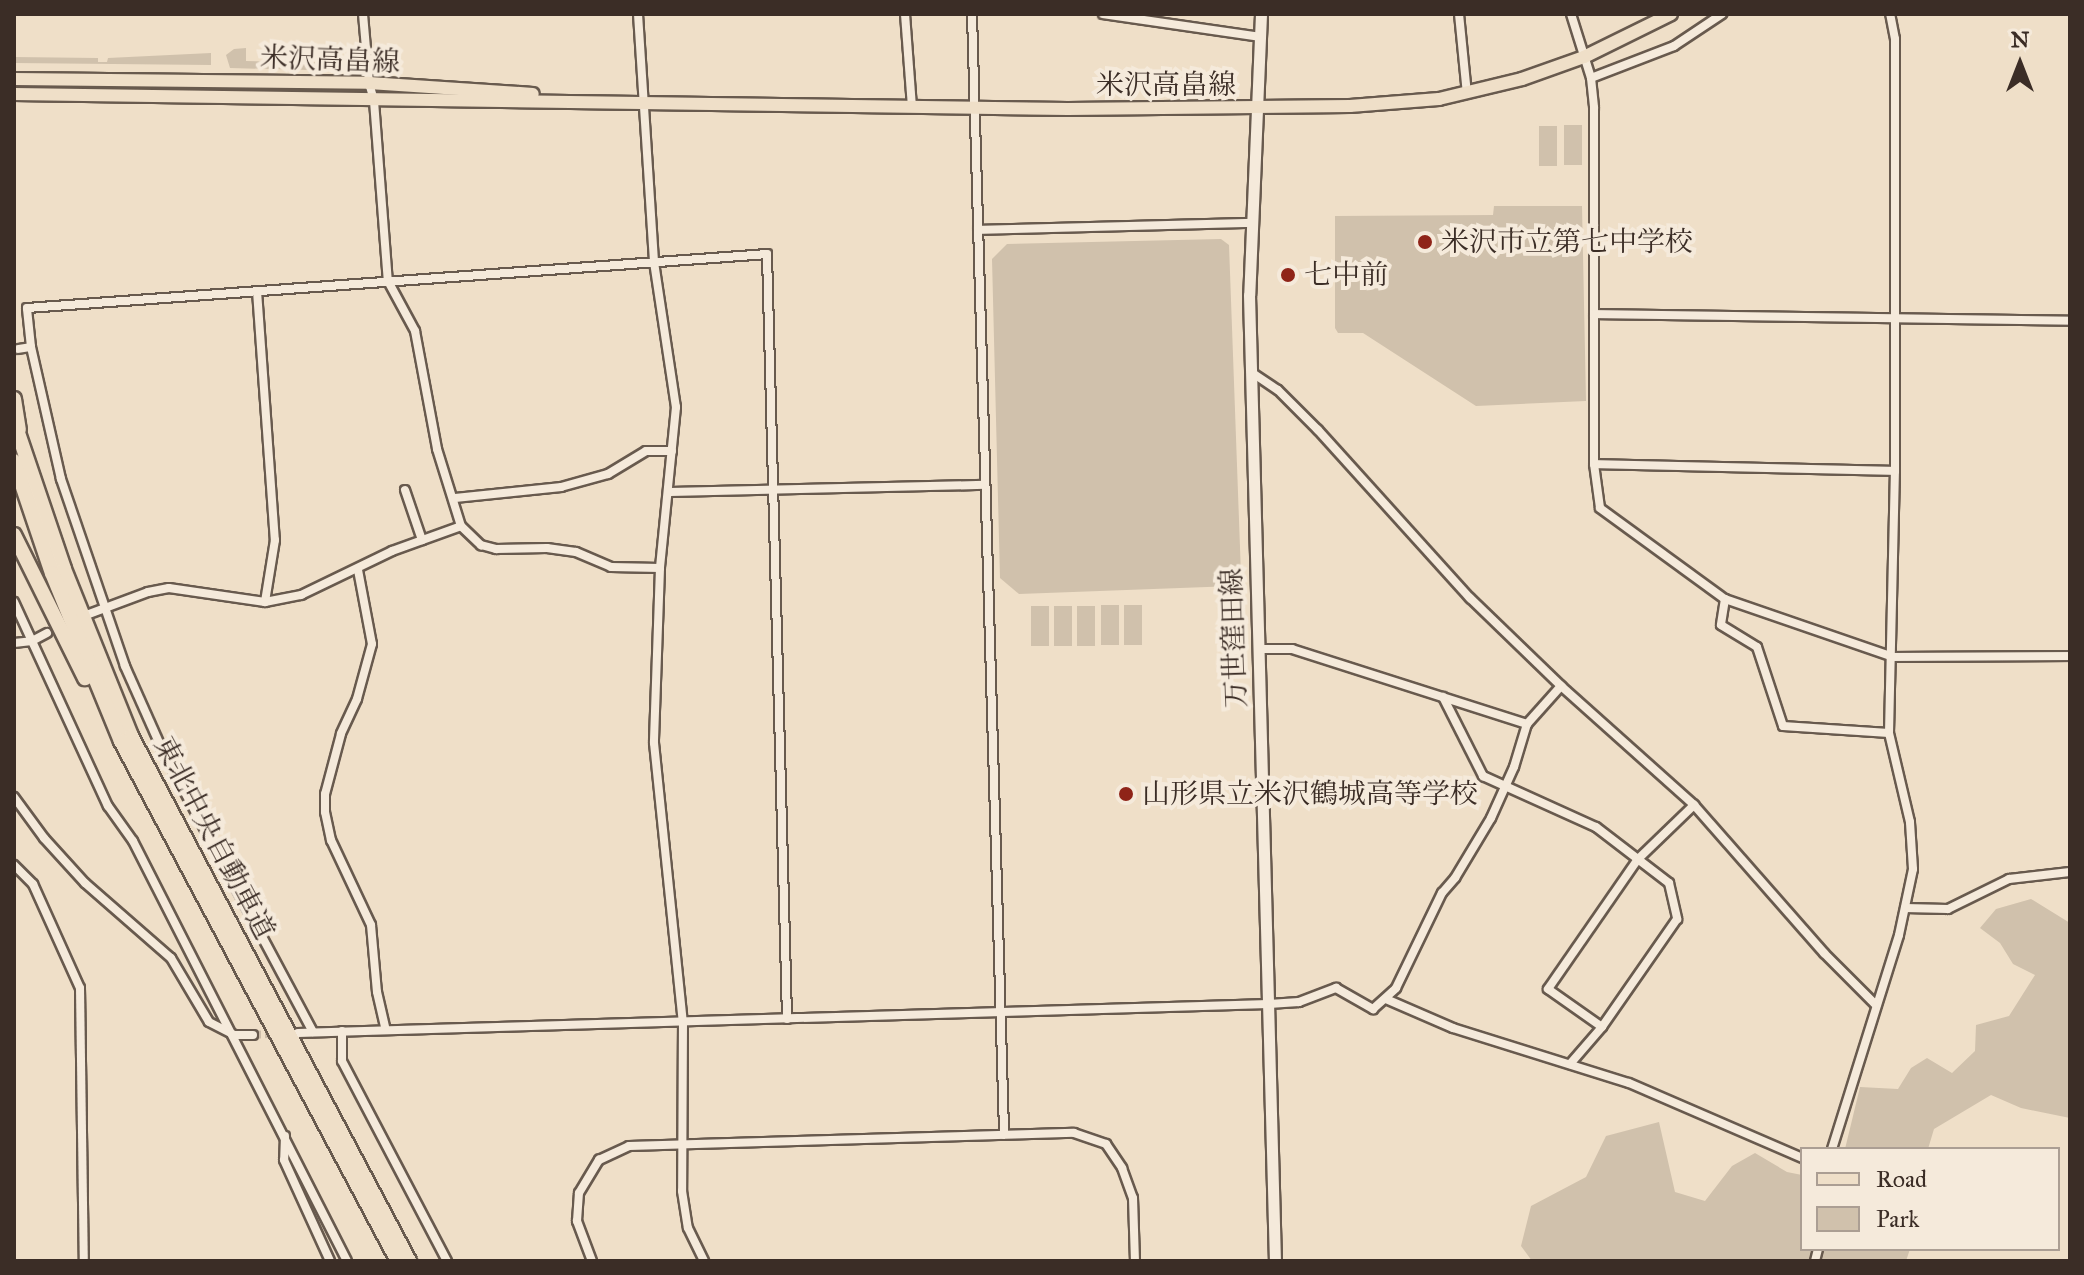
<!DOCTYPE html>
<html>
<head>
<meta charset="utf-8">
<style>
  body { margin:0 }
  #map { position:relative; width:2084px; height:1275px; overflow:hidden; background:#efdfc8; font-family:"IM FELL Great Primer","Noto Serif JP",serif }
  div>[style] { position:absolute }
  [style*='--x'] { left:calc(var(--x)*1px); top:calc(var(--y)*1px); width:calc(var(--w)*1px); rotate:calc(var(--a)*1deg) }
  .green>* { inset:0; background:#d0c1ac; transform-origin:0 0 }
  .street-tunnel>* { height:8px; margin-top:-4px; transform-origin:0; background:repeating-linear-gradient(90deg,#cbbba8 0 8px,transparent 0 12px) }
  .roads { filter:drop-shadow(2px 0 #685a4e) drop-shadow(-2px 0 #685a4e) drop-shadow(0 2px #685a4e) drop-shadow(0 -2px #685a4e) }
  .street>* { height:8px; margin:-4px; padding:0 4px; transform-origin:4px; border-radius:4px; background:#f5eadb }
  .secondary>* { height:11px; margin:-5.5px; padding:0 5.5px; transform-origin:5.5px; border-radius:5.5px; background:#f5eadb }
  .primary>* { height:12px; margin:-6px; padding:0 6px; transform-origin:6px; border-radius:6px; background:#efdfc8 }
  .highway>* { height:14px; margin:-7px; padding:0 7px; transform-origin:7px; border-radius:7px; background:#efdfc8 }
  .dots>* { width:22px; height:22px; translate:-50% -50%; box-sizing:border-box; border:4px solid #f5eadb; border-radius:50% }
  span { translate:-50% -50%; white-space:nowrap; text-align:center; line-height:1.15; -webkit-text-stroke:8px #f5eadb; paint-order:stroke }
  .street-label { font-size:28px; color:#3b2d26 }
  .poi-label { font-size:28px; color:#3b2d26 }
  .left { translate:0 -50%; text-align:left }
  .frame { position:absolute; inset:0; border:16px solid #3b2d26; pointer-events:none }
  .legend { position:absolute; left:1800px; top:1147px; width:260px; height:104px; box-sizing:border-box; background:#f5eadb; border:2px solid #ab9e93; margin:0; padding:10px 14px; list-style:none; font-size:24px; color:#3b2d26 }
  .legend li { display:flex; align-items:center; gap:16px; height:40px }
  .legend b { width:40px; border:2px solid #ab9e93 }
  .north { position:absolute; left:1980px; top:24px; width:80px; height:80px; -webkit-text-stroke:6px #f5eadb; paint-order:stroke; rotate:0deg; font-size:22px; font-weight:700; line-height:32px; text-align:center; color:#3b2d26 }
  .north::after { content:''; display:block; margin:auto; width:28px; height:36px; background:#3b2d26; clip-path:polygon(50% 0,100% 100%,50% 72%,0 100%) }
</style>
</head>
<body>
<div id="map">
  <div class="green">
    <div style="clip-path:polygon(246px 48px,246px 61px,356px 63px,346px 71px,230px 68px,226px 55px,234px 49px)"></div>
    <div style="clip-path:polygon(211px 53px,211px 65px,14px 63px,14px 57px,98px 58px,98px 62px,107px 62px,108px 58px)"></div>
    <div style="left:1564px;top:125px;width:18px;height:40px"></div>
    <div style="left:1539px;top:126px;width:18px;height:40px"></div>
    <div style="clip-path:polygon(1494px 206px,1582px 206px,1586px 401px,1476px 406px,1363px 333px,1338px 333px,1335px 328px,1335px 216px,1493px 215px)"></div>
    <div style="clip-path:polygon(1221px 239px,1229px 245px,1241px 575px,1234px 586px,1019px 594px,1000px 578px,992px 259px,1007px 244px)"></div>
    <div style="left:1101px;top:605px;width:18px;height:40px"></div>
    <div style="left:1124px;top:605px;width:18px;height:40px"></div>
    <div style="left:1031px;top:606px;width:18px;height:40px"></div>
    <div style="left:1054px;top:606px;width:18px;height:40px"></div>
    <div style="left:1077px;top:606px;width:18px;height:40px"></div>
    <div style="clip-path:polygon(2031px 899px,2070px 923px,2070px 1118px,2021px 1108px,1991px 1095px,1934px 1129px,1928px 1149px,1845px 1149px,1860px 1087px,1898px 1089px,1911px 1068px,1927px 1058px,1952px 1073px,1975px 1051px,1976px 1025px,2009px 1016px,2035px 975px,2013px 964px,2000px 943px,1980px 928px,1996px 909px)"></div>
    <div style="clip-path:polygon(1659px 1122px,1675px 1192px,1705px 1201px,1732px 1166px,1755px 1153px,1787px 1172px,1802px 1175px,1802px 1249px,1910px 1249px,1906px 1261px,1532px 1261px,1521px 1246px,1531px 1206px,1586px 1177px,1606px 1136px)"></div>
  </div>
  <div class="street-tunnel">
    <div style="--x:253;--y:1035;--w:27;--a:-4"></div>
  </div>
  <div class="roads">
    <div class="street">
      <div style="--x:363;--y:14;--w:69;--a:85"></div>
      <div style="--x:369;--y:83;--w:19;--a:74"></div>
      <div style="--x:374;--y:101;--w:181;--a:85.6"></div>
      <div style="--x:388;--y:281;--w:57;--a:61.6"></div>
      <div style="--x:415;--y:331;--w:120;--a:79.4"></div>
      <div style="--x:437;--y:449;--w:81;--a:72.7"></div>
      <div style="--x:461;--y:526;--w:28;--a:44"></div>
      <div style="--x:481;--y:545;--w:16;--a:15"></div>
      <div style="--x:496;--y:549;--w:51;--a:-1.1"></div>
      <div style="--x:547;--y:548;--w:29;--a:8"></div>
      <div style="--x:576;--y:552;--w:38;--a:23"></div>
      <div style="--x:611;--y:567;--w:49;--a:1.2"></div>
      <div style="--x:638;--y:14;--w:249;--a:86.3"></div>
      <div style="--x:654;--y:262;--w:147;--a:81.4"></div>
      <div style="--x:676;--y:407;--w:162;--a:95.7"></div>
      <div style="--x:660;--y:568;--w:175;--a:92"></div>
      <div style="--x:654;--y:743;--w:281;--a:84.1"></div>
      <div style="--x:683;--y:1022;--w:169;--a:90.3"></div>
      <div style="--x:682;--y:1191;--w:37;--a:81"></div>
      <div style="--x:688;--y:1228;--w:37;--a:64"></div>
      <div style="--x:905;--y:14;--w:93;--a:85.7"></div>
      <div style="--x:972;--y:14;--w:1121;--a:88.36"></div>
      <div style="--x:1103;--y:14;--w:159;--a:8.3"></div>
      <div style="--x:1459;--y:14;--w:80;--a:84.3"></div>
      <div style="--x:1571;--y:14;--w:67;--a:72.6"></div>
      <div style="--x:1591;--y:78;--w:30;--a:84"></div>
      <div style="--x:1594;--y:108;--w:356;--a:90"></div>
      <div style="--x:1594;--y:464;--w:44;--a:82.2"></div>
      <div style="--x:1600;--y:508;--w:155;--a:36.1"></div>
      <div style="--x:1725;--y:599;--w:178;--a:19"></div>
      <div style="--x:1893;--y:657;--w:177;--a:-0.3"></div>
      <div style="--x:1591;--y:78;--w:89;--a:-21.1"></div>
      <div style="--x:1674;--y:46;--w:58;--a:-33.7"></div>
      <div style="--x:978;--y:230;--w:273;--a:-1.5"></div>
      <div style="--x:257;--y:291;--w:250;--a:85.9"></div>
      <div style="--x:275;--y:540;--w:63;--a:99.2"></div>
      <div style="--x:1594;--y:314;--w:476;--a:0.8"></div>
      <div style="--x:18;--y:349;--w:13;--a:-9"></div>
      <div style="--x:1251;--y:372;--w:32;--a:34"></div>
      <div style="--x:1278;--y:390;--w:57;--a:45"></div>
      <div style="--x:1318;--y:430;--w:227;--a:47.9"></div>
      <div style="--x:1470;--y:598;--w:127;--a:44"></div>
      <div style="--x:1561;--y:686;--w:178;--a:41.8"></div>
      <div style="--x:1694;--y:805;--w:197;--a:48.7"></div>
      <div style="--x:1824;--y:953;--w:74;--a:45"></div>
      <div style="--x:1594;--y:464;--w:301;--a:1.3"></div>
      <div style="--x:405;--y:490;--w:53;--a:71.2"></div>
      <div style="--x:670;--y:492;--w:315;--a:-1.3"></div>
      <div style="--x:455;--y:498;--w:107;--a:-5.9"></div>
      <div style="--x:561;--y:487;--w:49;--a:-15.5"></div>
      <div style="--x:608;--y:474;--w:44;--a:-31.2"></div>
      <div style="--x:646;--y:451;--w:26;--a:0"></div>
      <div style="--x:358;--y:570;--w:75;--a:79.3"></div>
      <div style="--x:372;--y:644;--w:57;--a:105.3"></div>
      <div style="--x:357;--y:699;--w:38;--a:115"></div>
      <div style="--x:341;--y:734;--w:62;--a:104.9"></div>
      <div style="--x:325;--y:794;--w:18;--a:90"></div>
      <div style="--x:325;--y:812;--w:29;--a:78"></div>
      <div style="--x:331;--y:840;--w:94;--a:64.8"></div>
      <div style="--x:371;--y:925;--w:67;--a:84.9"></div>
      <div style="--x:377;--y:992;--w:39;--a:77"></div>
      <div style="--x:1725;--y:599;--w:26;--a:99"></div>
      <div style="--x:1721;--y:625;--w:42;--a:31.4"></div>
      <div style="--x:1757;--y:647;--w:83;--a:71.8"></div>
      <div style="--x:1783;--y:726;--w:106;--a:3.8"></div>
      <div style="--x:14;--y:602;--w:225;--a:65.3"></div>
      <div style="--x:108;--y:806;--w:43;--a:54.5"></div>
      <div style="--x:133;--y:841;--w:471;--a:63"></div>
      <div style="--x:89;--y:614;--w:63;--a:-20.4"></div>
      <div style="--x:148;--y:592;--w:21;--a:-11"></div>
      <div style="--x:169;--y:588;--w:97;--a:8.3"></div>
      <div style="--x:265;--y:602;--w:37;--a:-11"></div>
      <div style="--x:301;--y:595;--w:101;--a:-25.8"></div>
      <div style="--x:392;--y:551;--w:73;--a:-19.9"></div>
      <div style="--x:14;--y:643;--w:18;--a:-6"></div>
      <div style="--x:32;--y:641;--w:17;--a:-28"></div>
      <div style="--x:1258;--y:649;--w:34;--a:0"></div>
      <div style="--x:1292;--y:649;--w:247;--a:17.7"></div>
      <div style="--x:1443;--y:697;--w:89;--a:63.1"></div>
      <div style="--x:1483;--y:776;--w:124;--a:24.3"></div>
      <div style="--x:1596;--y:827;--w:92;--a:37.5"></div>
      <div style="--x:1669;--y:883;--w:37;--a:77"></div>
      <div style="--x:1677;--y:919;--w:131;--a:124.8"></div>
      <div style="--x:1602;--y:1027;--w:49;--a:130.9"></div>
      <div style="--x:14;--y:797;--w:51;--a:53.8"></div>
      <div style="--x:44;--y:838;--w:61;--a:47.7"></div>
      <div style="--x:85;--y:883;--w:114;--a:41.1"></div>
      <div style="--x:171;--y:958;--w:74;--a:59.3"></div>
      <div style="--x:209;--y:1022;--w:28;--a:27"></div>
      <div style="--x:234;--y:1035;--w:19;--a:0"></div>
      <div style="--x:14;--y:865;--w:27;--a:45"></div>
      <div style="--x:33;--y:884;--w:114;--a:65.7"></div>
      <div style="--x:80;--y:988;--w:273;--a:89.2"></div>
      <div style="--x:1905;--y:908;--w:43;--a:1.3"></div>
      <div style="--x:1948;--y:909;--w:68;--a:-26.2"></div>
      <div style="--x:2009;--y:879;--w:61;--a:-6.5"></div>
      <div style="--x:1386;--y:999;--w:73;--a:23.4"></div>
      <div style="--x:1453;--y:1028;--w:184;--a:17.4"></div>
      <div style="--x:1629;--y:1083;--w:189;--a:23.4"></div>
      <div style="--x:1602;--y:1027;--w:66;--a:-144.9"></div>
      <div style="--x:1548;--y:989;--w:158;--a:-55.3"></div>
      <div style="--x:1638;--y:859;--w:78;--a:-44"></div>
      <div style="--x:342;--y:1031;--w:30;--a:90"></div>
      <div style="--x:342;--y:1061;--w:226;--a:62.3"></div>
      <div style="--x:313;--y:1032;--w:323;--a:-118.1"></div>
      <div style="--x:161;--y:747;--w:89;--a:-114"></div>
      <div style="--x:125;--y:666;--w:198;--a:-108.9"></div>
      <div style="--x:61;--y:479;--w:135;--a:-102.8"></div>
      <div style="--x:31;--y:347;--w:39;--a:-96"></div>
      <div style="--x:27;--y:308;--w:742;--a:-4.17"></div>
      <div style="--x:767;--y:254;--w:765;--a:88.5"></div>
      <div style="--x:298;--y:1033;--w:971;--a:-1.71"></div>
      <div style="--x:1269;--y:1004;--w:30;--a:-4"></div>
      <div style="--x:1299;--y:1002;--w:40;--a:-21"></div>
      <div style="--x:1336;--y:988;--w:43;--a:29.6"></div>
      <div style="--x:1373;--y:1009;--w:31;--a:-42"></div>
      <div style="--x:1396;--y:988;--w:106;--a:-64.2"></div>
      <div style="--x:1442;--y:893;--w:20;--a:-49"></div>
      <div style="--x:1455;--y:878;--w:70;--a:-59"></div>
      <div style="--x:1491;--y:818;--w:56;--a:-65.7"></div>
      <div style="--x:1514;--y:767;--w:45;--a:-73.2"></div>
      <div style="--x:1527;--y:724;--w:51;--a:-48.2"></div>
      <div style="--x:285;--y:1136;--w:24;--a:92"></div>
      <div style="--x:284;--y:1160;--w:111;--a:65.5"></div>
      <div style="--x:1832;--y:1149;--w:224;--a:-72.6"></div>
      <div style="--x:1899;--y:935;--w:67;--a:-78"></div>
      <div style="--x:1913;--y:869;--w:47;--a:-93.7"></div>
      <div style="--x:1910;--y:822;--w:91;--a:-103.3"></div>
      <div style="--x:1889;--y:733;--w:262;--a:-88.7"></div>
      <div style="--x:1895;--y:471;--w:432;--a:-90"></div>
      <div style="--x:1895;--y:39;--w:25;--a:-101"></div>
      <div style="--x:592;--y:1261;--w:43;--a:-110.6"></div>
      <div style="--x:577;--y:1221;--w:28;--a:-86"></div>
      <div style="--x:579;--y:1193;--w:39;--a:-59"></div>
      <div style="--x:599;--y:1160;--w:33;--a:-25"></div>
      <div style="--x:629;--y:1146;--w:445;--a:-1.7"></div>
      <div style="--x:1074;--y:1133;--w:34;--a:19"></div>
      <div style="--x:1106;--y:1144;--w:29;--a:56"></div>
      <div style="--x:1122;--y:1168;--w:32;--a:70"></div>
      <div style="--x:1133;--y:1198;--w:63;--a:88.2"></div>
      <div style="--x:1815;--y:1261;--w:12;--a:-76"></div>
    </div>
    <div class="secondary">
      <div style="--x:1261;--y:14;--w:281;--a:92.4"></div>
      <div style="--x:1249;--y:295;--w:966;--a:88.46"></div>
    </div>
    <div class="primary">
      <div style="--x:14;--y:79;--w:355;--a:0.6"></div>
      <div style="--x:369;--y:83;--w:164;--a:3.8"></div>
      <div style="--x:14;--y:94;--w:1054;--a:0.82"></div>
      <div style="--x:1068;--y:109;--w:282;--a:-0.6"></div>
      <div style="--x:1350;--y:106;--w:89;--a:-4.5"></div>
      <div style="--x:1439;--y:99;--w:85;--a:-13.5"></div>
      <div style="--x:1522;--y:79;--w:66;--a:-19.5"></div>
      <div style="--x:1584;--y:57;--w:97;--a:-26.3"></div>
    </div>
    <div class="highway">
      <div style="--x:14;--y:399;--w:31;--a:81"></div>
      <div style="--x:14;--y:421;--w:156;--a:71.3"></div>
      <div style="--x:64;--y:569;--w:180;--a:68.1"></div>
      <div style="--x:131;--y:736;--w:594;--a:62.1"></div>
      <div style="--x:14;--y:461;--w:118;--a:71.3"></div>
      <div style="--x:52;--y:573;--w:182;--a:67.7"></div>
      <div style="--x:121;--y:741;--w:589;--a:61.96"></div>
      <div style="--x:14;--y:535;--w:160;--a:63.6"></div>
    </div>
  </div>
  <div class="dots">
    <div style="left:1425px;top:242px;background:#8f2418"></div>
    <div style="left:1288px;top:275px;background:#8f2418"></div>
    <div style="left:1126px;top:794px;background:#8f2418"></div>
  </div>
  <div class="street-label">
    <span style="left:330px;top:60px;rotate:2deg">米沢高畠線</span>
    <span style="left:1166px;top:85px">米沢高畠線</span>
    <span style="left:1234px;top:638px;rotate:-92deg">万世窪田線</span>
    <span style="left:214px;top:838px;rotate:62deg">東北中央自動車道</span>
  </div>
  <div class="poi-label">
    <span class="left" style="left:1441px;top:242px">米沢市立第七中学校</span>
    <span class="left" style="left:1304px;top:275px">七中前</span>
    <span class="left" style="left:1142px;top:794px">山形県立米沢鶴城高等学校</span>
  </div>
  <div class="frame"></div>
  <ul class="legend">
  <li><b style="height:10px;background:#efdfc8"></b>Road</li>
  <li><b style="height:22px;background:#d0c1ac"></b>Park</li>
  </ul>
  <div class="north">N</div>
</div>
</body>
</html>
